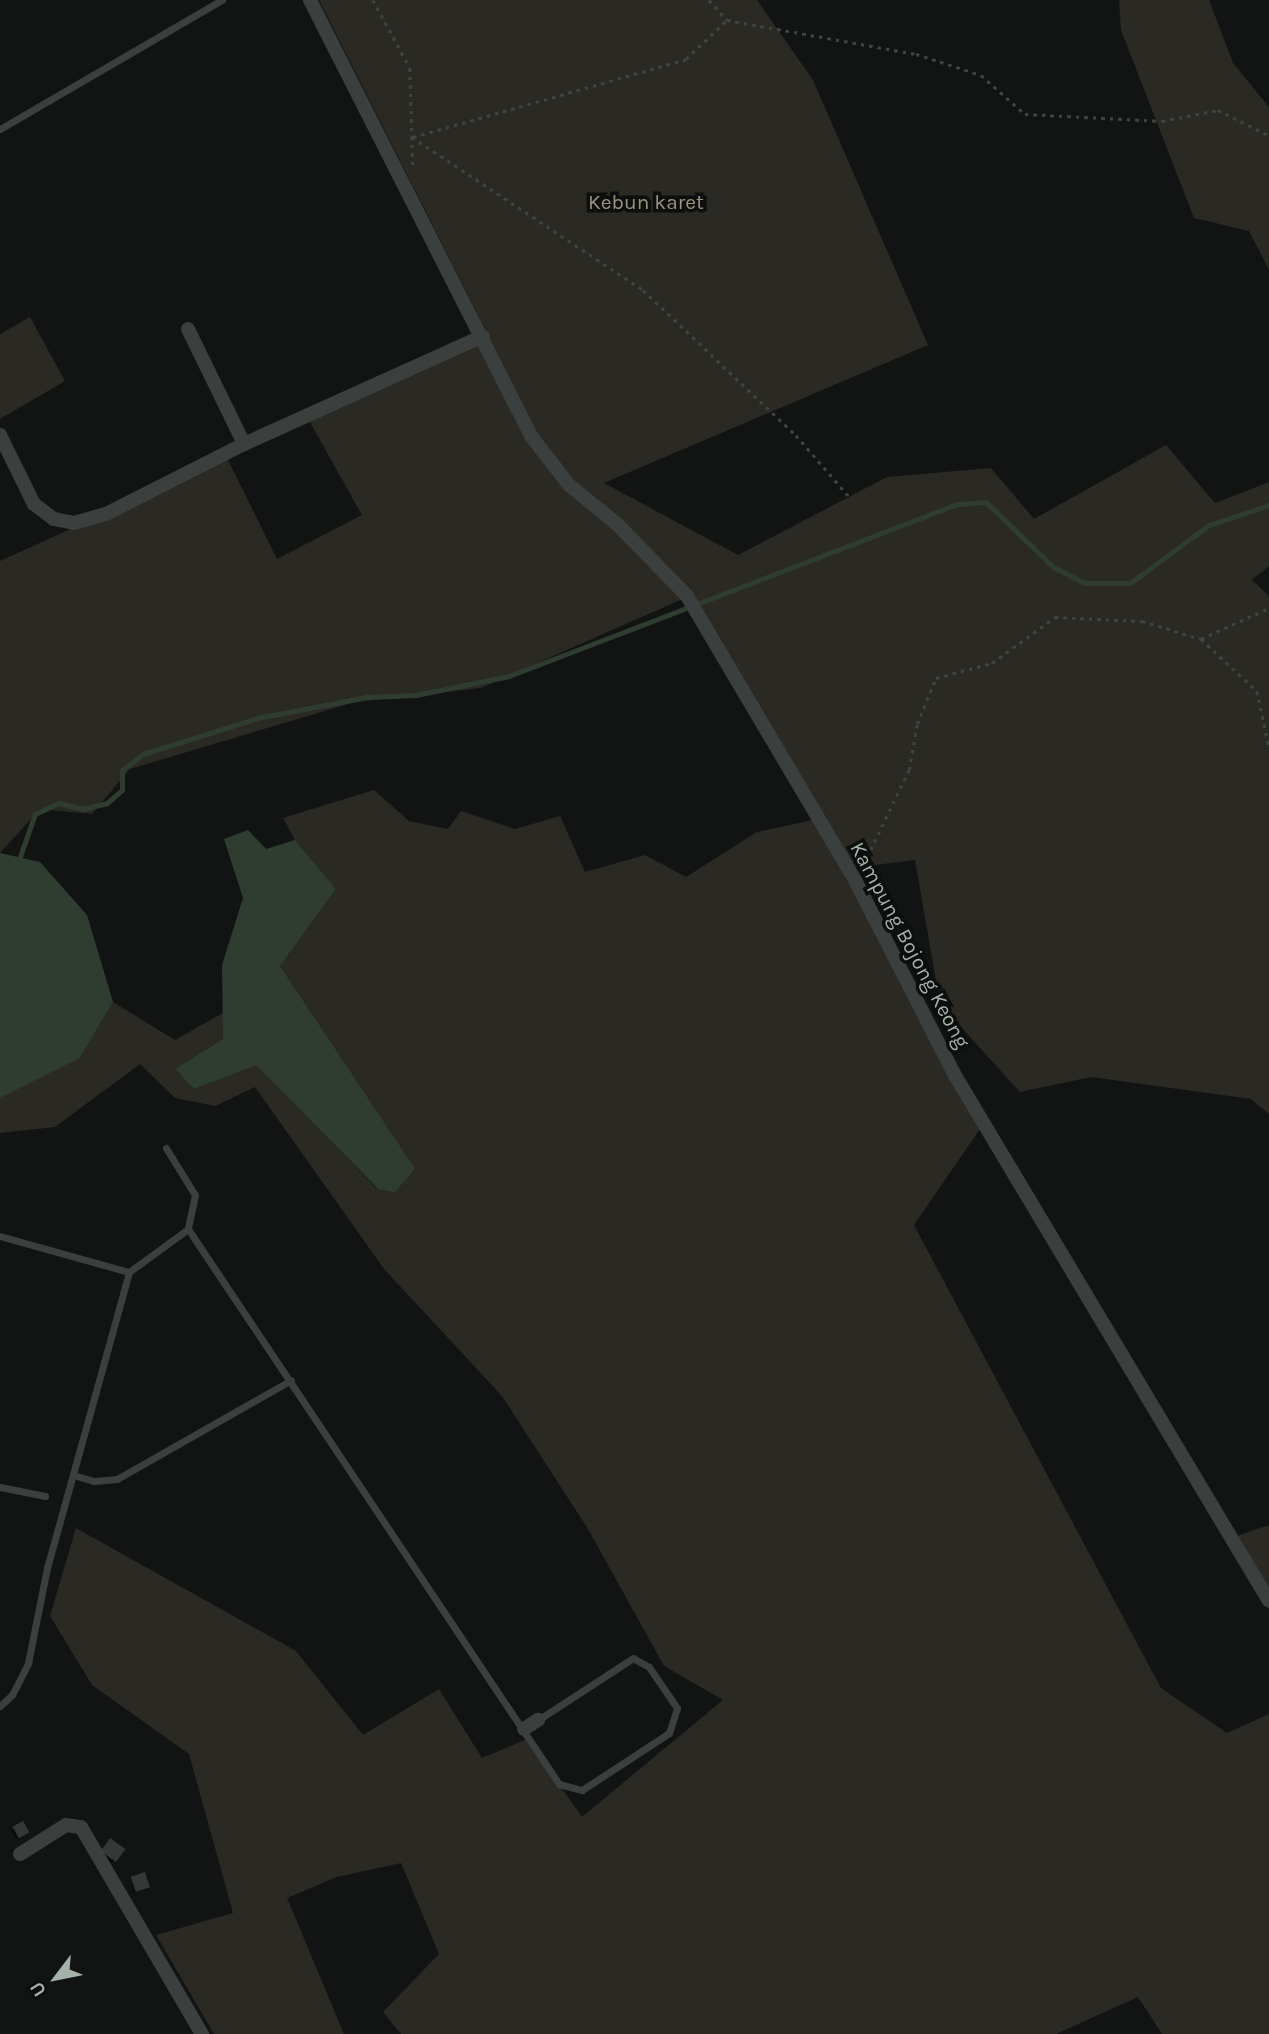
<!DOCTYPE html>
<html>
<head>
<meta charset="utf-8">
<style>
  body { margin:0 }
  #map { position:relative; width:1269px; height:2034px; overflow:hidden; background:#121413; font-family:Karla,sans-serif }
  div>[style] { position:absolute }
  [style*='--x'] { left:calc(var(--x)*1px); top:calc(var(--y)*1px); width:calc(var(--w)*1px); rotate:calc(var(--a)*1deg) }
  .green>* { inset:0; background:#2a2923 }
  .water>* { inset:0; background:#2f3d30 }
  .shadow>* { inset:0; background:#0007 }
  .stream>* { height:5px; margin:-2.5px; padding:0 2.5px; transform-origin:2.5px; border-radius:2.5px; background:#2f3d30 }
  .building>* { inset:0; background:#343837; transform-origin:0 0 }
  .path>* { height:2.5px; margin-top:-1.25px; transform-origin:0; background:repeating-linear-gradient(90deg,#3e4440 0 3.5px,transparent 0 8.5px) }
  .lane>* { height:7px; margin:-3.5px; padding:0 3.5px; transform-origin:3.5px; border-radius:3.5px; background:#3b3f3d }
  .street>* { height:14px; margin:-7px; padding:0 7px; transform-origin:7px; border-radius:7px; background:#3b3f3d }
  span { translate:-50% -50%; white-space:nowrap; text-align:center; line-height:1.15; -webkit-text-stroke:7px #0d0f0e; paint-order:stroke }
  .park-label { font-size:21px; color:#9b937e }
  .street-label { font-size:21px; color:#a5b2aa }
  .north { position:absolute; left:21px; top:1943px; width:70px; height:70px; -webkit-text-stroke:5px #0d0f0e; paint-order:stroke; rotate:238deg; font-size:19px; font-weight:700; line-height:28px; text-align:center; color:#a5b2aa }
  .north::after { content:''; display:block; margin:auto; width:24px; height:32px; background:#a5b2aa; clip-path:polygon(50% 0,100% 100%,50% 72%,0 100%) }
</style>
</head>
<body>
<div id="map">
  <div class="green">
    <div style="clip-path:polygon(319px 0,757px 0,813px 80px,928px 345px,604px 483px,738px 555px,887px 477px,991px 468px,1034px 519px,1166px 445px,1215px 503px,1269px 482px,1269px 566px,1252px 580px,1269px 596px,1269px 1114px,1251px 1099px,1091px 1077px,1020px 1092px,940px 1004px,915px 860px,843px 869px,980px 1129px,914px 1225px,1161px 1688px,1227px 1733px,1269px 1714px,1269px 2034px,1162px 2034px,1138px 1997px,1056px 2034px,401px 2034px,383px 2012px,439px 1954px,401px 1863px,337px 1877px,287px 1898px,344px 2034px,214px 2034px,156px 1935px,233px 1913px,189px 1754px,92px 1685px,50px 1616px,76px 1528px,296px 1651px,363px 1735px,439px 1689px,482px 1758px,527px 1739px,582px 1817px,723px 1700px,664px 1666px,588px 1529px,502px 1396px,384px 1269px,255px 1087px,215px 1106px,175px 1098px,140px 1064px,55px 1127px,0 1133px,0 1098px,80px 1058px,113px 1002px,175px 1040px,223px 1013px,223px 1039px,175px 1069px,194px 1089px,256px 1064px,377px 1189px,414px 1169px,280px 966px,336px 889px,295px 840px,283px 818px,374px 790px,409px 821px,448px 829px,461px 811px,515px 829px,560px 816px,585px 872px,645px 855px,686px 877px,757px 832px,813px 820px,687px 597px,481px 688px,355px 702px,130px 769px,92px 814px,40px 809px,0 853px,0 561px,227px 458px,277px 559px,362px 515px,306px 415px,489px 337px)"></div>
    <div style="clip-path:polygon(1119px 0,1209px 0,1233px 63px,1269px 107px,1269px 270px,1249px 231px,1194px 218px,1121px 30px)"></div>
    <div style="clip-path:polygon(30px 317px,65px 381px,0 419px,0 334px)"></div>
    <div style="clip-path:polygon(1269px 1525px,1269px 1603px,1231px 1538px)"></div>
  </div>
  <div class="water">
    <div style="clip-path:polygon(248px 830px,266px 849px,295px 840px,336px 889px,280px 966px,415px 1169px,395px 1192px,378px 1189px,256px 1065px,194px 1089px,175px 1069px,223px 1039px,222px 965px,243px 898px,224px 839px)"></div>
    <div style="clip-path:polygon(0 853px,40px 862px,87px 915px,113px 1002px,80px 1058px,0 1098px)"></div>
  </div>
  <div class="shadow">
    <div style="clip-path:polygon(23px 1823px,25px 1834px,16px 1839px,11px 1831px)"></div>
    <div style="clip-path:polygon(107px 1843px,114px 1860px,111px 1863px,99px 1854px)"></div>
    <div style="clip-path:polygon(132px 1877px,148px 1887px,133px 1893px)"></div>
  </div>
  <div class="stream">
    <div style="--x:18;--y:862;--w:51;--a:-70.5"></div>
    <div style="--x:35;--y:814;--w:26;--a:-25"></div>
    <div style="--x:59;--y:803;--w:25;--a:14"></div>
    <div style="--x:83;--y:809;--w:25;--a:-14"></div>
    <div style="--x:107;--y:803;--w:20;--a:-41"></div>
    <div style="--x:122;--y:790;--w:20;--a:-90"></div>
    <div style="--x:122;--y:770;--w:26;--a:-37"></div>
    <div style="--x:143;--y:754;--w:120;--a:-17.5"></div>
    <div style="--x:257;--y:718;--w:112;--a:-10.8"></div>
    <div style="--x:367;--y:697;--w:49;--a:-2.3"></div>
    <div style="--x:416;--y:695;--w:95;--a:-11.5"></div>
    <div style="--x:509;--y:676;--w:481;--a:-21"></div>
    <div style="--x:958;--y:504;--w:28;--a:-4"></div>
    <div style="--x:986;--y:502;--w:93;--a:44.1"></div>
    <div style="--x:1053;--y:567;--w:36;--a:27"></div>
    <div style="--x:1085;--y:583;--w:45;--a:0"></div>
    <div style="--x:1130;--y:583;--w:98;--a:-36.3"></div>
    <div style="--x:1209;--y:525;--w:63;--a:-18.4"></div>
  </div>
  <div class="building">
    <div style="left:23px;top:1821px;width:13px;height:12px;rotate:61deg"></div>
    <div style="left:110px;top:1838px;width:19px;height:16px;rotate:36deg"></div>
    <div style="left:145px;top:1872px;width:16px;height:15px;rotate:72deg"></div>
  </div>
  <div class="path">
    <div style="--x:373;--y:0;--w:77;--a:61.4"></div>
    <div style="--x:410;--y:68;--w:100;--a:88.3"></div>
    <div style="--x:709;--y:0;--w:27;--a:48"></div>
    <div style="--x:727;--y:20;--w:192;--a:10.2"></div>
    <div style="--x:916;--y:54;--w:68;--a:17.9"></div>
    <div style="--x:981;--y:75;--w:59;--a:41.6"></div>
    <div style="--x:1025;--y:114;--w:137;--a:2.9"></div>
    <div style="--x:1162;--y:121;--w:57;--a:-11.1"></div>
    <div style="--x:1218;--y:110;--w:56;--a:26.6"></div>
    <div style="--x:412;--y:137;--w:277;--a:33.5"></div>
    <div style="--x:643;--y:290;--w:211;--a:43.5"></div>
    <div style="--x:796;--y:435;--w:84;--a:49.3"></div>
    <div style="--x:413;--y:137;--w:284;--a:-15.9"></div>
    <div style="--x:686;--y:59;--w:57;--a:-43.6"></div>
    <div style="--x:1201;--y:639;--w:76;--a:42.9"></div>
    <div style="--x:1257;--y:691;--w:57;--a:77.9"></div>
    <div style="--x:863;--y:865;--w:106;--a:-64.2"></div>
    <div style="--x:909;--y:770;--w:47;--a:-80.1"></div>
    <div style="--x:917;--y:724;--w:50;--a:-67.6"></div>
    <div style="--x:936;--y:678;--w:58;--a:-15"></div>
    <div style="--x:992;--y:663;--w:78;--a:-36.1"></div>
    <div style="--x:1055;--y:617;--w:87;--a:2.6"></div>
    <div style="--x:1142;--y:621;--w:62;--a:17"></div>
    <div style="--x:1201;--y:639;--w:75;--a:-24.5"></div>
  </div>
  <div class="lane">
    <div style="--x:0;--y:129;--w:257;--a:-30.2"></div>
    <div style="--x:166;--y:1148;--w:55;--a:58.3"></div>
    <div style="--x:195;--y:1195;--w:35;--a:102"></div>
    <div style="--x:0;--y:1236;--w:134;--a:15.6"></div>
    <div style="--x:129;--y:1272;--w:73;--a:-36.1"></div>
    <div style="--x:188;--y:1229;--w:668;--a:56.24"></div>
    <div style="--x:559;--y:1784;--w:24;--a:15"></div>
    <div style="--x:582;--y:1790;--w:104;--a:-33.2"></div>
    <div style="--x:669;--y:1733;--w:26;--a:-72"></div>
    <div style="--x:677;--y:1708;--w:50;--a:-124.3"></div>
    <div style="--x:649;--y:1667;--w:18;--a:-151"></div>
    <div style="--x:633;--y:1658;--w:113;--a:146.9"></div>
    <div style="--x:73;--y:1475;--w:22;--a:16"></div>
    <div style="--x:94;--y:1481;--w:23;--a:-5"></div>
    <div style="--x:117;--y:1479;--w:200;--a:-29.6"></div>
    <div style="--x:0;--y:1487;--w:46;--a:11.3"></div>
    <div style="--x:0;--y:1706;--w:16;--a:-43"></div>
    <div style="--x:12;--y:1695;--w:36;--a:-63"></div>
    <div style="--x:28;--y:1663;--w:97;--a:-78.7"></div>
    <div style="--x:47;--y:1568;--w:307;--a:-74.5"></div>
  </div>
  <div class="street">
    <div style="--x:310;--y:0;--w:489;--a:63.1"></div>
    <div style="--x:531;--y:436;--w:62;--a:52.2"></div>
    <div style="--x:569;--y:485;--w:62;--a:39.1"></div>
    <div style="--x:617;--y:524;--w:100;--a:45.8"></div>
    <div style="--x:687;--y:596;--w:330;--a:59.4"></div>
    <div style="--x:855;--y:880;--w:221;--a:62.9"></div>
    <div style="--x:956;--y:1077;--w:610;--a:59.15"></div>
    <div style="--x:188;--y:329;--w:128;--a:64"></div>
    <div style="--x:0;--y:435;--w:77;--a:63.8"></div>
    <div style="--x:34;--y:504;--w:25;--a:37"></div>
    <div style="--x:54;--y:519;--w:20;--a:11"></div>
    <div style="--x:74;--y:523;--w:33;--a:-16"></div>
    <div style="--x:106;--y:514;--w:155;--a:-26.9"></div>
    <div style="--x:244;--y:444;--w:262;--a:-24.3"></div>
    <div style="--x:524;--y:1729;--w:17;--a:-33"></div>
    <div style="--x:20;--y:1854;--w:54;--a:-32.2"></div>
    <div style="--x:66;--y:1825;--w:15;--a:8"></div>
    <div style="--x:81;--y:1827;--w:240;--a:59.7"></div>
  </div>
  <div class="park-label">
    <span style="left:646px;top:202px">Kebun karet</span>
  </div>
  <div class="street-label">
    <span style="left:910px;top:945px;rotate:62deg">Kampung Bojong Keong</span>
  </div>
  <div class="north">U</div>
</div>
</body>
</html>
